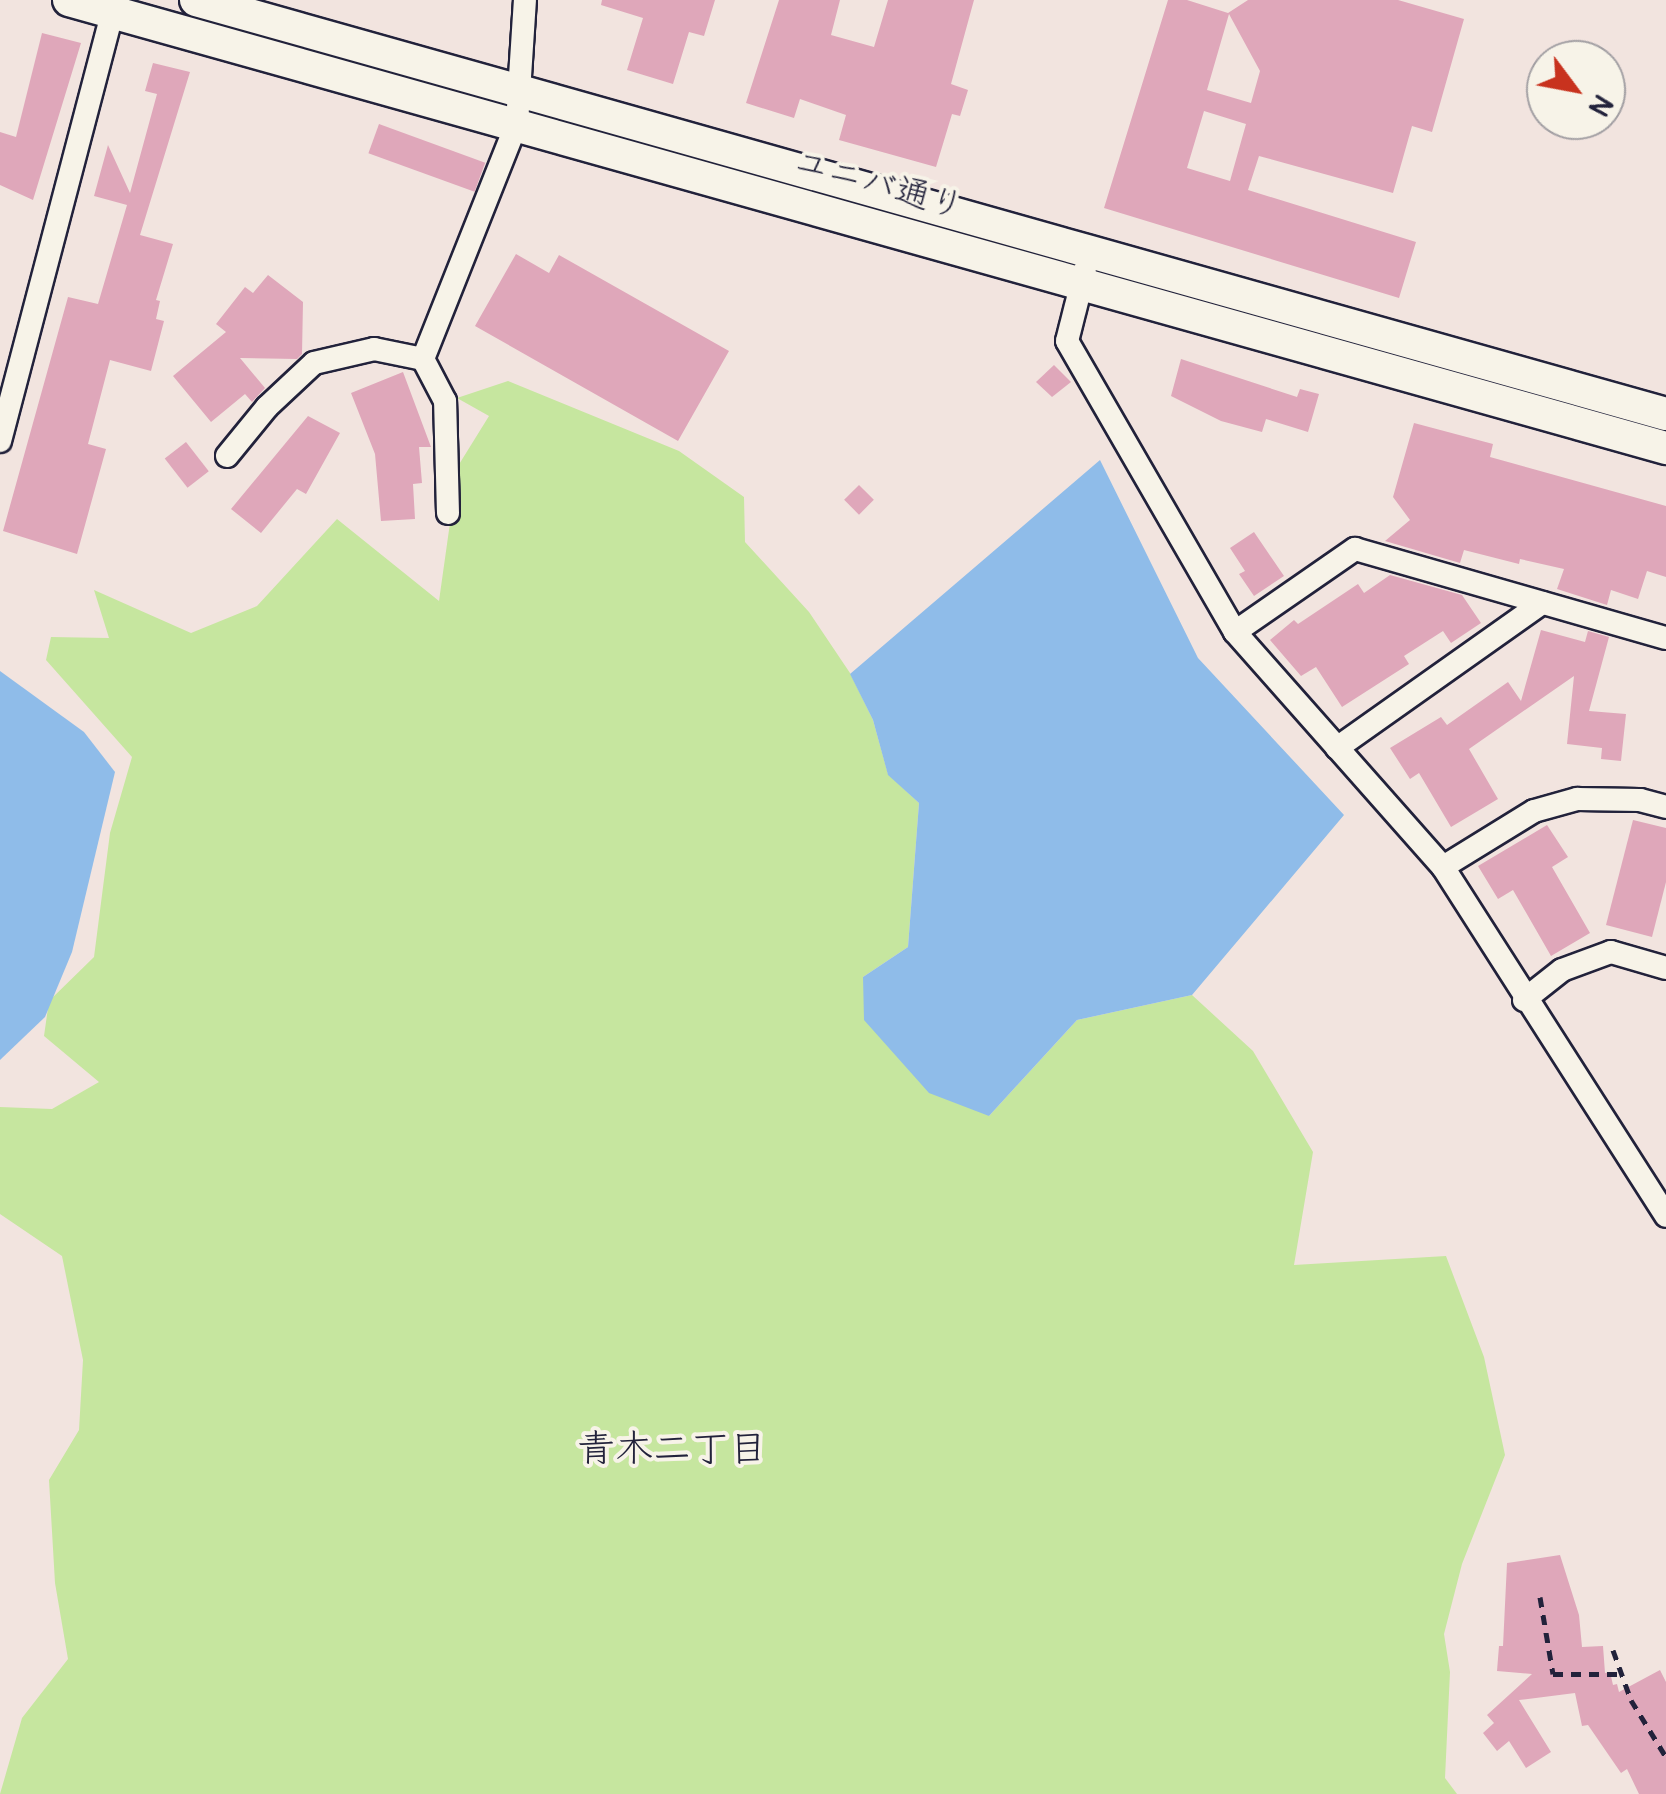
<!DOCTYPE html>
<html>
<head>
<meta charset="utf-8">
<style>
  body { margin:0 }
  #map { position:relative; width:1666px; height:1794px; overflow:hidden; background:#f2e4df; font-family:Pangolin,"Klee One",sans-serif }
  div>[style] { position:absolute }
  [style*='--x'] { left:calc(var(--x)*1px); top:calc(var(--y)*1px); width:calc(var(--w)*1px); rotate:calc(var(--a)*1deg) }
  .green>* { inset:0; background:#c6e69f }
  .water>* { inset:0; background:#8fbce9 }
  .building>* { inset:0; background:#dfa7ba; transform-origin:0 0 }
  .path>* { height:5px; margin-top:-2.5px; transform-origin:0; background:repeating-linear-gradient(90deg,#22223b 0 10px,transparent 0 18px) }
  .roads { filter:drop-shadow(2px 0 #22223b) drop-shadow(-2px 0 #22223b) drop-shadow(0 2px #22223b) drop-shadow(0 -2px #22223b) }
  .street>* { height:22px; margin:-11px; padding:0 11px; transform-origin:11px; border-radius:11px; background:#f7f3e8 }
  .secondary>* { height:32px; margin:-16px; padding:0 16px; transform-origin:16px; border-radius:16px; background:#f7f3e8 }
  span { translate:-50% -50%; white-space:nowrap; text-align:center; line-height:1.15; -webkit-text-stroke:8px #f7f3e8; paint-order:stroke }
  .street-label { font-size:35px; color:#22223b }
  .neighbourhood-label { font-size:38px; color:#22223b }
  .north { position:absolute; left:1526px; top:40px; width:100px; height:100px; box-sizing:border-box; background:#f7f3e8; border:2px solid #a29fa3; border-radius:50%; rotate:122deg; font-size:28px; font-weight:700; line-height:40px; text-align:center; color:#22223b }
  .north::after { content:''; display:block; margin:auto; width:35px; height:45px; background:#c8321e; clip-path:polygon(50% 0,100% 100%,50% 72%,0 100%) }
</style>
</head>
<body>
<div id="map">
  <div class="green">
    <div style="clip-path:polygon(508px 381px,679px 451px,744px 497px,745px 542px,809px 612px,850px 673px,873px 720px,888px 774px,919px 803px,908px 947px,863px 977px,989px 1116px,1077px 1020px,1192px 995px,1253px 1051px,1313px 1152px,1294px 1265px,1446px 1256px,1484px 1357px,1505px 1455px,1462px 1564px,1444px 1634px,1450px 1672px,1445px 1778px,1457px 1794px,0 1794px,22px 1718px,68px 1659px,55px 1583px,49px 1480px,79px 1430px,83px 1360px,62px 1256px,0 1214px,0 1107px,52px 1109px,99px 1082px,44px 1036px,49px 1001px,94px 957px,110px 833px,132px 757px,46px 660px,51px 637px,109px 638px,94px 590px,191px 633px,257px 606px,337px 519px,439px 601px,458px 466px,489px 416px,457px 398px)"></div>
  </div>
  <div class="water">
    <div style="clip-path:polygon(1100px 460px,1198px 658px,1344px 815px,1192px 995px,1077px 1020px,989px 1116px,929px 1093px,864px 1020px,863px 977px,908px 947px,919px 803px,888px 775px,873px 720px,850px 674px)"></div>
    <div style="clip-path:polygon(0 671px,84px 732px,115px 772px,72px 952px,45px 1017px,0 1060px)"></div>
  </div>
  <div class="building">
    <div style="clip-path:polygon(602px 0,715px 0,704px 36px,689px 32px,673px 84px,627px 70px,643px 18px,601px 5px)"></div>
    <div style="clip-path:polygon(779px 0,840px 0,831px 35px,874px 47px,888px 0,974px 0,951px 84px,968px 90px,960px 116px,952px 114px,936px 167px,839px 140px,846px 115px,800px 99px,794px 118px,746px 103px)"></div>
    <div style="clip-path:polygon(evenodd,1168px 0,1187px 0,1228px 13px,1248px 0,1398px 0,1464px 19px,1432px 132px,1412px 126px,1393px 193px,1259px 156px,1248px 190px,1416px 242px,1399px 298px,1104px 208px,1168px 0,1229px 14px,1260px 71px,1251px 103px,1207px 90px,1229px 14px,1168px 0,1204px 111px,1246px 124px,1230px 181px,1187px 168px,1204px 111px)"></div>
    <div style="clip-path:polygon(42px 33px,81px 43px,33px 200px,0 185px,0 132px,16px 137px)"></div>
    <div style="clip-path:polygon(153px 63px,190px 72px,140px 235px,173px 244px,156px 300px,160px 301px,156px 319px,164px 321px,151px 371px,110px 360px,88px 444px,106px 449px,77px 554px,3px 531px,68px 297px,98px 304px,127px 205px,94px 196px,108px 145px,130px 193px,157px 94px,145px 91px)"></div>
    <div style="left:379px;top:124px;width:113px;height:31px;rotate:20deg"></div>
    <div style="clip-path:polygon(516px 254px,549px 273px,559px 255px,729px 351px,678px 441px,475px 326px)"></div>
    <div style="clip-path:polygon(268px 275px,303px 302px,302px 354px,297px 359px,240px 358px,265px 388px,252px 402px,245px 394px,211px 422px,173px 376px,226px 332px,216px 324px,245px 287px,253px 293px)"></div>
    <div style="clip-path:polygon(1181px 359px,1297px 397px,1300px 389px,1319px 394px,1308px 432px,1266px 419px,1262px 432px,1221px 421px,1171px 396px)"></div>
    <div style="clip-path:polygon(1054px 365px,1071px 382px,1052px 397px,1036px 382px)"></div>
    <div style="clip-path:polygon(403px 372px,431px 447px,419px 447px,422px 483px,413px 484px,415px 519px,381px 521px,375px 454px,351px 393px)"></div>
    <div style="clip-path:polygon(308px 416px,340px 433px,306px 494px,297px 489px,261px 533px,231px 509px)"></div>
    <div style="clip-path:polygon(1414px 423px,1493px 444px,1490px 457px,1666px 506px,1666px 577px,1647px 571px,1638px 599px,1611px 590px,1607px 605px,1557px 589px,1564px 569px,1520px 559px,1519px 564px,1464px 550px,1460px 563px,1385px 541px,1410px 520px,1393px 497px)"></div>
    <div style="left:186px;top:442px;width:37px;height:27px;rotate:52deg"></div>
    <div style="left:859px;top:485px;width:21px;height:21px;rotate:45deg"></div>
    <div style="clip-path:polygon(1254px 532px,1284px 576px,1254px 596px,1239px 574px,1245px 571px,1230px 548px)"></div>
    <div style="clip-path:polygon(1390px 575px,1462px 595px,1481px 623px,1451px 643px,1443px 631px,1404px 656px,1409px 664px,1342px 707px,1316px 667px,1301px 676px,1270px 640px,1294px 620px,1298px 624px,1358px 584px,1364px 593px)"></div>
    <div style="clip-path:polygon(1541px 630px,1585px 642px,1588px 631px,1609px 637px,1589px 711px,1626px 714px,1621px 761px,1601px 759px,1602px 748px,1567px 744px,1574px 676px,1469px 749px,1498px 799px,1451px 827px,1419px 773px,1410px 779px,1390px 748px,1441px 717px,1447px 725px,1508px 682px,1521px 701px)"></div>
    <div style="clip-path:polygon(1633px 820px,1666px 828px,1666px 882px,1652px 937px,1606px 925px)"></div>
    <div style="clip-path:polygon(1547px 825px,1568px 857px,1552px 867px,1590px 933px,1551px 956px,1513px 890px,1498px 899px,1478px 866px)"></div>
    <div style="clip-path:polygon(1560px 1555px,1579px 1615px,1582px 1647px,1603px 1646px,1605px 1673px,1610px 1672px,1613px 1685px,1617px 1684px,1619px 1692px,1660px 1670px,1666px 1682px,1666px 1794px,1639px 1794px,1627px 1769px,1621px 1773px,1588px 1725px,1582px 1726px,1575px 1693px,1519px 1700px,1551px 1752px,1526px 1768px,1509px 1741px,1497px 1751px,1483px 1733px,1494px 1723px,1487px 1715px,1532px 1674px,1497px 1671px,1499px 1646px,1503px 1646px,1507px 1563px)"></div>
  </div>
  <div class="path">
    <div style="--x:1540;--y:1597;--w:78;--a:80.4"></div>
    <div style="--x:1553;--y:1674;--w:69;--a:0"></div>
    <div style="--x:1613;--y:1650;--w:53;--a:70.2"></div>
    <div style="--x:1631;--y:1700;--w:67;--a:58.4"></div>
  </div>
  <div class="roads">
    <div class="street">
      <div style="--x:1085;--y:270;--w:73;--a:104.2"></div>
      <div style="--x:1067;--y:341;--w:336;--a:60"></div>
      <div style="--x:1235;--y:632;--w:314;--a:48.5"></div>
      <div style="--x:1443;--y:867;--w:414;--a:57.4"></div>
      <div style="--x:0;--y:441;--w:456;--a:-75.3"></div>
      <div style="--x:227;--y:456;--w:63;--a:-50.8"></div>
      <div style="--x:267;--y:407;--w:64;--a:-43.1"></div>
      <div style="--x:314;--y:363;--w:62;--a:-13.1"></div>
      <div style="--x:374;--y:349;--w:50;--a:11.5"></div>
      <div style="--x:448;--y:513;--w:112;--a:-91.5"></div>
      <div style="--x:445;--y:401;--w:47;--a:-117.6"></div>
      <div style="--x:423;--y:359;--w:254;--a:-68.3"></div>
      <div style="--x:517;--y:123;--w:123;--a:-86.3"></div>
      <div style="--x:1235;--y:632;--w:146;--a:-34.7"></div>
      <div style="--x:1355;--y:549;--w:323;--a:16"></div>
      <div style="--x:1337;--y:748;--w:251;--a:-35.3"></div>
      <div style="--x:1443;--y:867;--w:107;--a:-31.6"></div>
      <div style="--x:1534;--y:811;--w:45;--a:-15.6"></div>
      <div style="--x:1577;--y:799;--w:63;--a:0.9"></div>
      <div style="--x:1640;--y:800;--w:27;--a:15"></div>
      <div style="--x:1524;--y:1000;--w:48;--a:-38.3"></div>
      <div style="--x:1562;--y:970;--w:52;--a:-20.2"></div>
      <div style="--x:1611;--y:952;--w:57;--a:16.2"></div>
    </div>
    <div class="secondary">
      <div style="--x:69;--y:0;--w:1659;--a:15.67"></div>
      <div style="--x:196;--y:0;--w:1527;--a:15.73"></div>
    </div>
  </div>
  <div class="street-label">
    <span style="left:879px;top:184px;rotate:16deg">ユニバ通り</span>
  </div>
  <div class="neighbourhood-label">
    <span style="left:672px;top:1450px">青木二丁目</span>
  </div>
  <div class="north">N</div>
</div>
</body>
</html>
